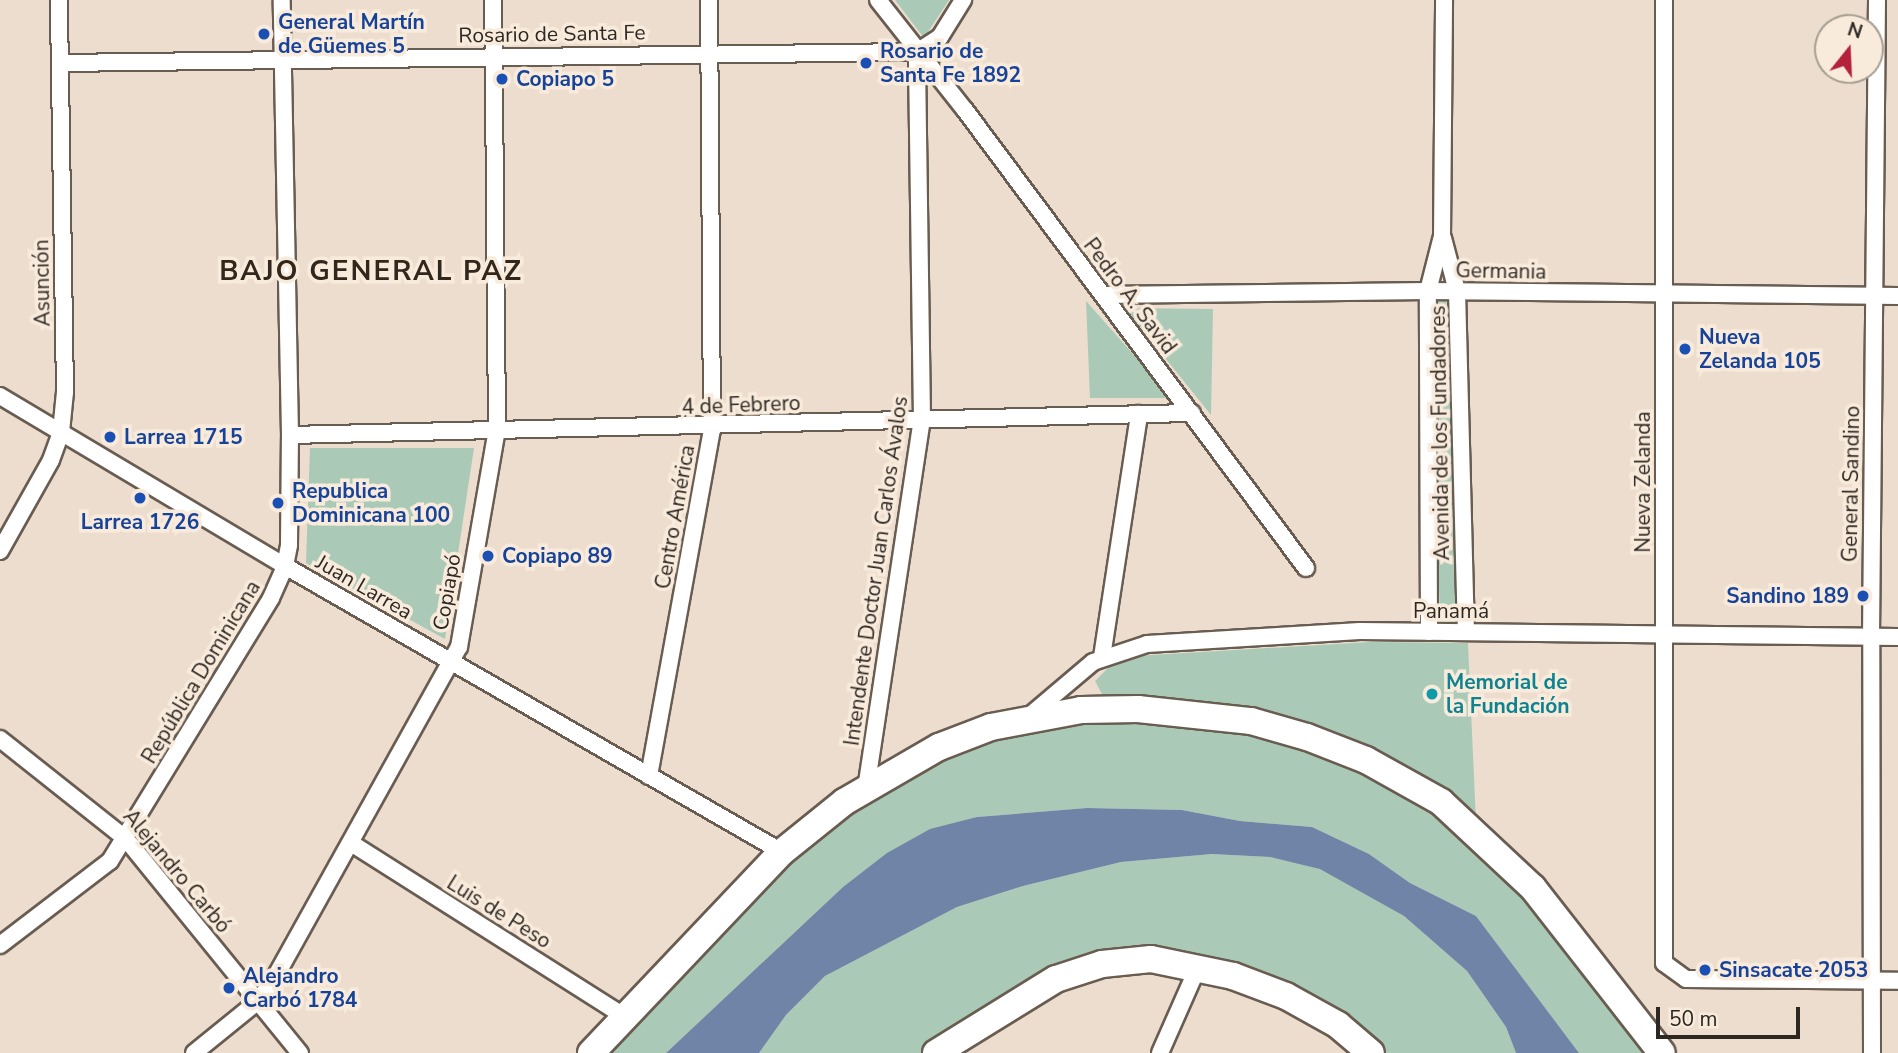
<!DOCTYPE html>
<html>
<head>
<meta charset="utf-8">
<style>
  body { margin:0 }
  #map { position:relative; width:1898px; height:1053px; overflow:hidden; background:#ecddcf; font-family:"Nunito Sans",sans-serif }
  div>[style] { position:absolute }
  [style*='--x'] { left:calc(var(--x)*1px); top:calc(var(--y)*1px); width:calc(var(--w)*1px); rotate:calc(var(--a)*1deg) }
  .green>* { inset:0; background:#aacab7 }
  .water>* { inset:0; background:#6f84a6 }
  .roads { filter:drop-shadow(2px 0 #695c50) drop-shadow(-2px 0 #695c50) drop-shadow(0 2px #695c50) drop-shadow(0 -2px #695c50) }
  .street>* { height:16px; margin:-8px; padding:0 8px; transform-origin:8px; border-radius:8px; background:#fff }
  .primary>* { height:26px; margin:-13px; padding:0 13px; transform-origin:13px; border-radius:13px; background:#fff }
  .dots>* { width:19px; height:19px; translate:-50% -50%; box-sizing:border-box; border:4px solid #f9ebdc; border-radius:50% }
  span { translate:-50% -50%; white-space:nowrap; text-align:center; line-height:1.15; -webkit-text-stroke:7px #f9ebdc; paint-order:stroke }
  .transit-label { font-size:21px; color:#164399; font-weight:700 }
  .left { translate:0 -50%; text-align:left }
  .right { translate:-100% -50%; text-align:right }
  .street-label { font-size:21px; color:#2d2722 }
  .culture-label { font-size:21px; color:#0d838f; font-weight:700 }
  .district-label { font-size:28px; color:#32271c; font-weight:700; letter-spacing:2px }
  .north { position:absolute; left:1814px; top:14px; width:70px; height:70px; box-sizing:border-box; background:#f9ebdc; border:2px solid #a79d92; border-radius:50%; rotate:18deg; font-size:19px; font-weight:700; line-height:28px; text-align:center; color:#2d2722 }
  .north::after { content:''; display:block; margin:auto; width:24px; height:32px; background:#b3213b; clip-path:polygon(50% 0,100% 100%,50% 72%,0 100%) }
  .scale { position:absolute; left:1656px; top:1007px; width:144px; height:32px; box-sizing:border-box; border:4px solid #2d2722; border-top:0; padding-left:9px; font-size:21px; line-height:24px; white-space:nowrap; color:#2d2722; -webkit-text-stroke:5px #f9ebdc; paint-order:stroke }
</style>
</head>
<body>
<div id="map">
  <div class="green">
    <div style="clip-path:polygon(895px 0,949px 0,924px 38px)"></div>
    <div style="clip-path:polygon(1431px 296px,1446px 297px,1458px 622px,1440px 622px)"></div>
    <div style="clip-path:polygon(1086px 301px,1172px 398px,1090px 398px)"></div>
    <div style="clip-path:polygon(1125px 308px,1213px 309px,1211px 415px)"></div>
    <div style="clip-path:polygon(310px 448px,474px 448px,445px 639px,306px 563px)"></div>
    <div style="clip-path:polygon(1371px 642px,1468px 643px,1476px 822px,1446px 798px,1170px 701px,1103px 696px,1095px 681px,1111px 665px,1135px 656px)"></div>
    <div style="clip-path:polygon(1028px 717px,1251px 721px,1441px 802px,1662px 1053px,1579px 1053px,1476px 916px,1410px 883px,1369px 854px,1312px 827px,1240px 821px,1182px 810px,1087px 808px,977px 817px,887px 854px,843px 887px,666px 1053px,591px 1053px,825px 815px)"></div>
    <div style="clip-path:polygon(1212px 854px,1270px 857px,1320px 868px,1404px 916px,1467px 971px,1506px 1027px,1516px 1053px,1371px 1053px,1316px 1011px,1123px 960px,936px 1053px,759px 1053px,786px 1015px,825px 976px,957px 907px,1023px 886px,1121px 862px)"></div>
  </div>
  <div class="water">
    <div style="clip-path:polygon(1087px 808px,1182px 810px,1240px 821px,1312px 827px,1369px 854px,1410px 883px,1476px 916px,1579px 1053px,1516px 1053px,1506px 1027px,1467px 971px,1404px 916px,1320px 869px,1270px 857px,1212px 854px,1121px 862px,1023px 886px,957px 907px,825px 976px,786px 1015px,759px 1053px,666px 1053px,843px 887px,887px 853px,930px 829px,977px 817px)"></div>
  </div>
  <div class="roads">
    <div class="street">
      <div style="--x:878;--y:0;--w:140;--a:51.7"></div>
      <div style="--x:965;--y:110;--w:571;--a:53.33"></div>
      <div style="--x:1664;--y:0;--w:963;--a:90"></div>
      <div style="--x:1664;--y:963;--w:27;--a:36"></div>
      <div style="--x:1686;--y:979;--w:212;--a:0.5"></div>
      <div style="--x:917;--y:52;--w:27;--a:-33"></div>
      <div style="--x:940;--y:37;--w:44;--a:-58.1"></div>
      <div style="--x:60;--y:63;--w:857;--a:-0.74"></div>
      <div style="--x:1443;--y:238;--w:55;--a:75.2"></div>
      <div style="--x:1457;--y:291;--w:341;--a:88.5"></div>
      <div style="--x:1103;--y:295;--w:325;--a:-0.7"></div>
      <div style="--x:1428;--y:291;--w:470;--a:0.6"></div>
      <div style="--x:0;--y:396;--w:332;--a:30.8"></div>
      <div style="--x:285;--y:566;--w:573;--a:29.92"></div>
      <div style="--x:290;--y:435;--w:902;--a:-1.4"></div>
      <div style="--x:0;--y:551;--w:104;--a:-60.7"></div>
      <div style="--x:51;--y:460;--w:30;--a:-70"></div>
      <div style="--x:61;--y:432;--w:40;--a:-84.3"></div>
      <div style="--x:65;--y:392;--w:392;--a:-90.9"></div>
      <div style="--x:1429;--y:632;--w:341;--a:-90.2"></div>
      <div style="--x:1428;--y:291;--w:57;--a:-75.7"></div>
      <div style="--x:1442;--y:236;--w:236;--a:-89.5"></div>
      <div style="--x:1102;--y:657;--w:246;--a:-81.3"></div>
      <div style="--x:1028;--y:717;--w:85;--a:-40.2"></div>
      <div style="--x:1093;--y:662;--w:57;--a:-18.4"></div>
      <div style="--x:1147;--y:644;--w:213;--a:-3.5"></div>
      <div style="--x:1360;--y:631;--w:538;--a:0.64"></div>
      <div style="--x:0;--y:739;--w:161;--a:38.4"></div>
      <div style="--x:126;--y:839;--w:276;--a:50.9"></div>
      <div style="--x:649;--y:776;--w:354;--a:-79.7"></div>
      <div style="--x:712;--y:428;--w:428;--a:-90.4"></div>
      <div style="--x:866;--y:789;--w:374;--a:-81.4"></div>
      <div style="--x:922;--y:419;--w:367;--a:-90.8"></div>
      <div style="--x:351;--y:843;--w:323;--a:32.4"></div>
      <div style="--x:0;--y:945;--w:138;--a:-37.4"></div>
      <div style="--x:110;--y:861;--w:308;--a:-58.5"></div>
      <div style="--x:271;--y:598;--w:35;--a:-66"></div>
      <div style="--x:285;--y:566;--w:21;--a:-79"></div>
      <div style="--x:289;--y:545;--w:110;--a:-89.5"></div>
      <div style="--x:290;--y:435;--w:435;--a:-91.1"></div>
      <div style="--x:194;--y:1053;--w:81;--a:-39"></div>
      <div style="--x:257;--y:1002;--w:26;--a:-53"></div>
      <div style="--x:273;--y:981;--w:382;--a:-60.9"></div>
      <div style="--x:459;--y:647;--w:220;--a:-80.1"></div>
      <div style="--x:497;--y:430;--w:430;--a:-90.5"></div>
      <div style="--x:1160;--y:1053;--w:94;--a:-66.2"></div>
      <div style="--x:1872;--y:1053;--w:416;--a:-90.1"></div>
      <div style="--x:1871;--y:637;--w:637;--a:-89.46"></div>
    </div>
    <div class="primary">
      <div style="--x:591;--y:1053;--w:277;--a:-46.5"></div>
      <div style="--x:782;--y:852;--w:80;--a:-38.9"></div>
      <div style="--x:844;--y:802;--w:110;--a:-30.1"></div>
      <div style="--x:939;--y:747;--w:56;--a:-21"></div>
      <div style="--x:991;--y:727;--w:92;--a:-10.7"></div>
      <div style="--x:1081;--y:710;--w:57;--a:-1"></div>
      <div style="--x:1138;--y:709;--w:114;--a:6.1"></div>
      <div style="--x:1251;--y:721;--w:58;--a:15.9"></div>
      <div style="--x:1307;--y:737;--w:63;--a:21.3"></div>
      <div style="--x:1366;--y:760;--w:86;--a:29.2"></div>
      <div style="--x:1441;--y:802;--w:126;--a:43.1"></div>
      <div style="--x:1533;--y:888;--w:209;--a:52"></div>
      <div style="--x:936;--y:1053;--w:141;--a:-31.7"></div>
      <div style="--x:1056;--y:979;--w:48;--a:-18.1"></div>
      <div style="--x:1102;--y:964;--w:49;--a:-5.8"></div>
      <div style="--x:1151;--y:959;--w:84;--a:11.7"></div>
      <div style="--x:1233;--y:976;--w:57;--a:20.7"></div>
      <div style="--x:1286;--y:996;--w:60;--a:29.1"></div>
      <div style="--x:1338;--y:1025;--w:43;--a:40.3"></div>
    </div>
  </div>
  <div class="dots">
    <div style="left:264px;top:34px;background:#1a4fb4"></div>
    <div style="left:866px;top:63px;background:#1a4fb4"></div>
    <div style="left:502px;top:79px;background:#1a4fb4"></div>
    <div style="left:1685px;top:349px;background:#1a4fb4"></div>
    <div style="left:110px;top:437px;background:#1a4fb4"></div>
    <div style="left:140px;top:498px;background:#1a4fb4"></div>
    <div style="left:278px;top:503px;background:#1a4fb4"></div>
    <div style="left:488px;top:556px;background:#1a4fb4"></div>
    <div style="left:1863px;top:596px;background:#1a4fb4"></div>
    <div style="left:1432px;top:694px;background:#0f9aa8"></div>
    <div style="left:1705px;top:970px;background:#1a4fb4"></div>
    <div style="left:229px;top:988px;background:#1a4fb4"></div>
  </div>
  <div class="transit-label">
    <span class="left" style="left:278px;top:34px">General Martín<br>de Güemes 5</span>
    <span class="left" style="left:880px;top:63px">Rosario de<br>Santa Fe 1892</span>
    <span class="left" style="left:516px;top:79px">Copiapo 5</span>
    <span class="left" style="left:1699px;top:349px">Nueva<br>Zelanda 105</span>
    <span class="left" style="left:124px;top:437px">Larrea 1715</span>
    <span class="left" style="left:292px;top:503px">Republica<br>Dominicana 100</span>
    <span style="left:140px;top:522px">Larrea 1726</span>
    <span class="left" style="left:502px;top:556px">Copiapo 89</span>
    <span class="right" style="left:1849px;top:596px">Sandino 189</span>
    <span class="left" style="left:1719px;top:970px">Sinsacate 2053</span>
    <span class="left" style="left:243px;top:988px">Alejandro<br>Carbó 1784</span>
  </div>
  <div class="street-label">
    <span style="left:552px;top:34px;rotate:-1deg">Rosario de Santa Fe</span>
    <span style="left:1501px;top:271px;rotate:1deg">Germania</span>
    <span style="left:42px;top:283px;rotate:-91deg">Asunción</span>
    <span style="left:1130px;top:296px;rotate:53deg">Pedro A. Savid</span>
    <span style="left:741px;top:405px;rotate:-2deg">4 de Febrero</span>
    <span style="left:1440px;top:433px;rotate:-91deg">Avenida de los Fundadores</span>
    <span style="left:1643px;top:482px;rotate:-90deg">Nueva Zelanda</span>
    <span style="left:1851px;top:484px;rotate:-89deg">General Sandino</span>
    <span style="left:675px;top:517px;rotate:-80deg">Centro América</span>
    <span style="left:876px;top:571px;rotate:-82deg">Intendente Doctor Juan Carlos Ávalos</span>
    <span style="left:364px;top:587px;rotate:30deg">Juan Larrea</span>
    <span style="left:447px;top:592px;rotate:-80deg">Copiapó</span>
    <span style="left:1451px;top:611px">Panamá</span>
    <span style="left:201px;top:672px;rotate:-59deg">República Dominicana</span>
    <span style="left:177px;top:871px;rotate:50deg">Alejandro Carbó</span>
    <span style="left:499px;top:912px;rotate:32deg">Luis de Peso</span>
  </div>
  <div class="culture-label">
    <span class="left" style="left:1446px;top:694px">Memorial de<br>la Fundación</span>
  </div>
  <div class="district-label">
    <span style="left:371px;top:271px">BAJO GENERAL PAZ</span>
  </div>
  <div class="north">N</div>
  <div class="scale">50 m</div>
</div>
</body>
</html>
